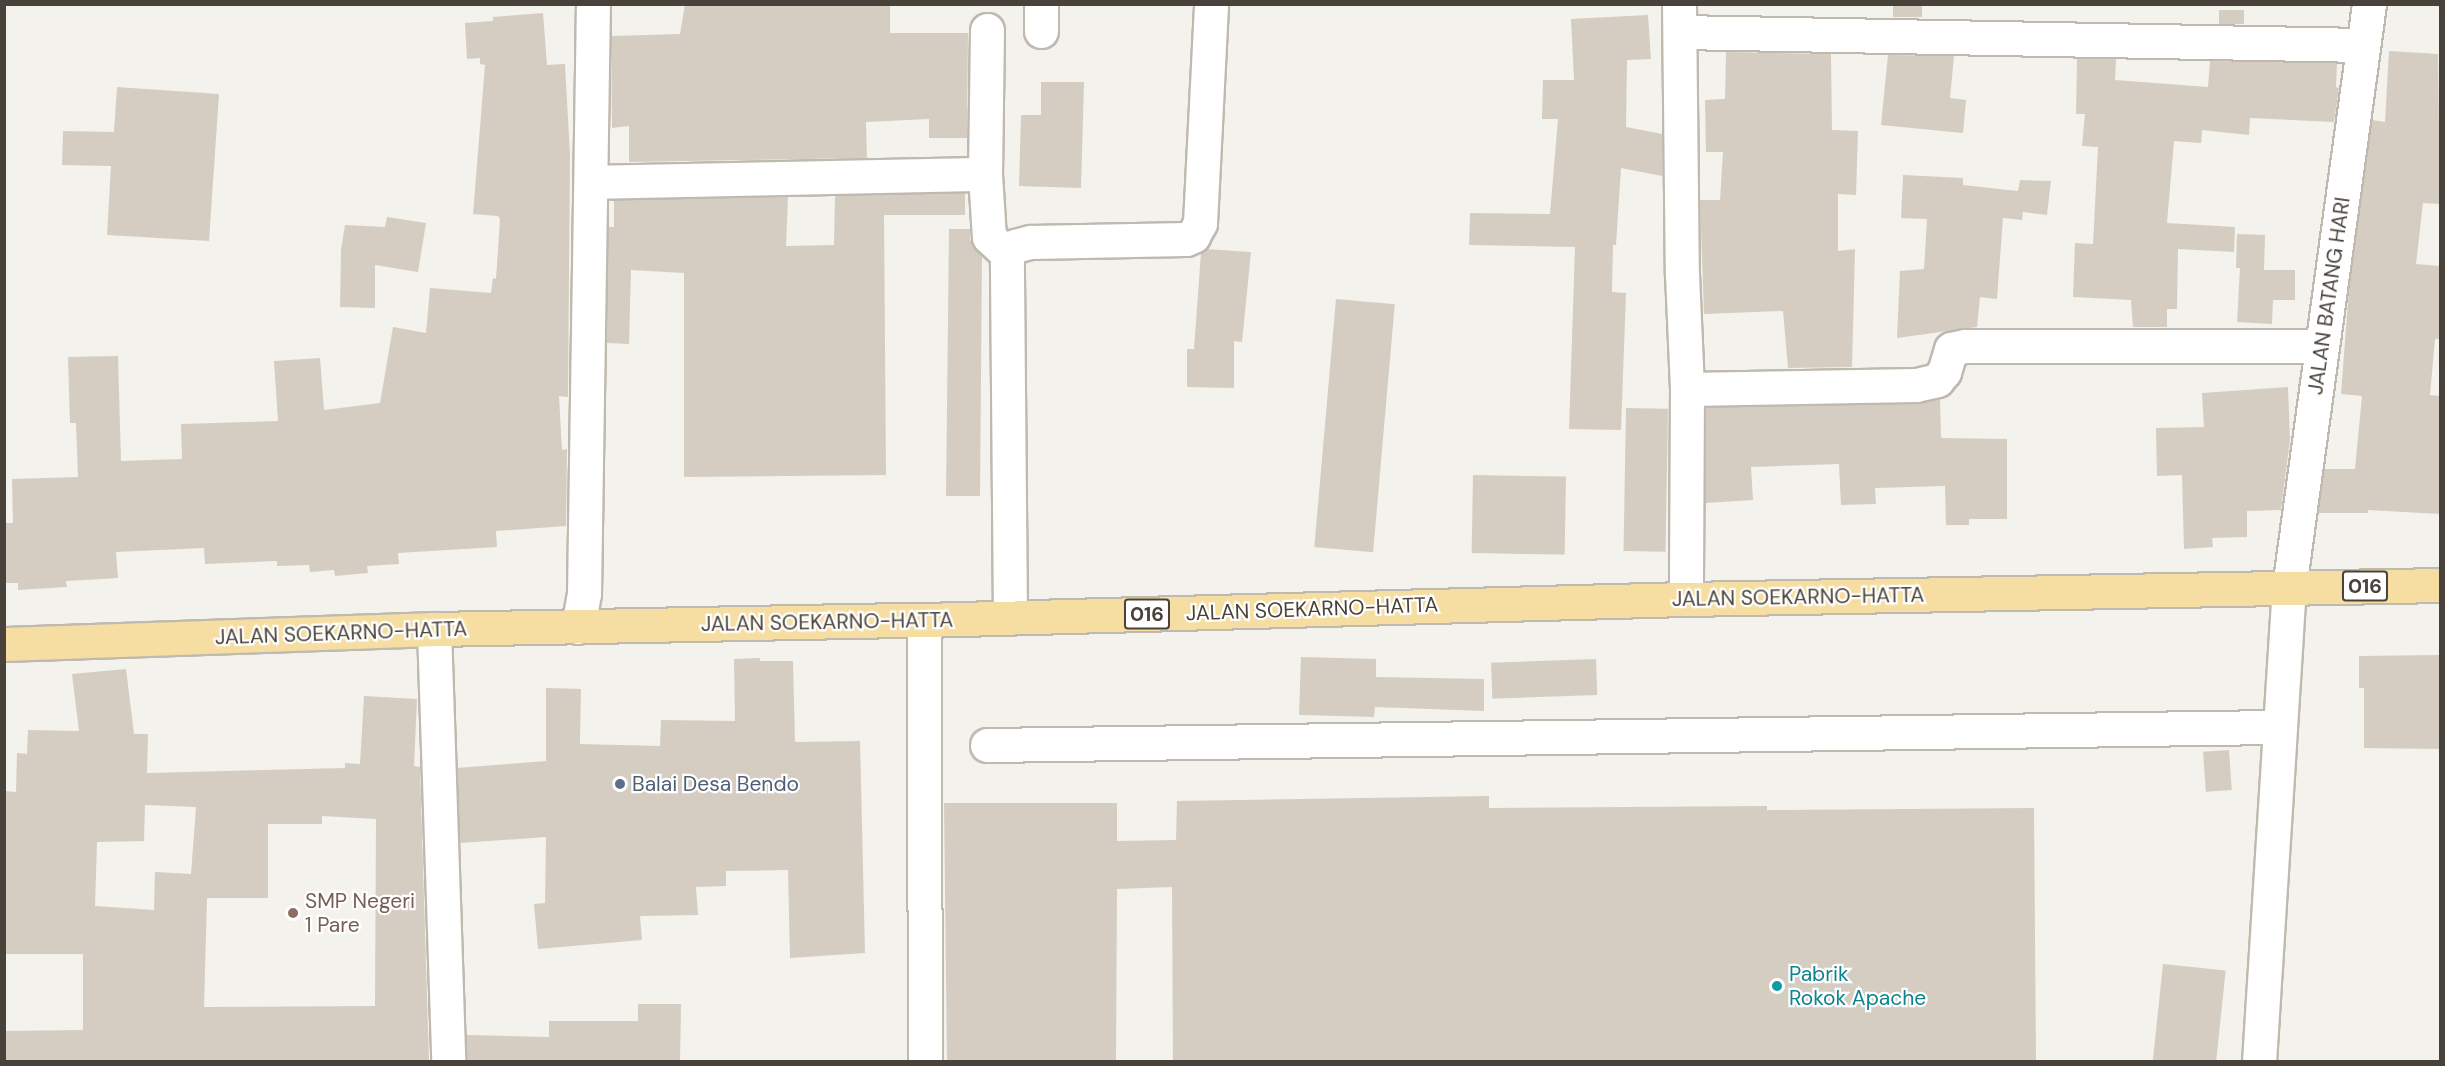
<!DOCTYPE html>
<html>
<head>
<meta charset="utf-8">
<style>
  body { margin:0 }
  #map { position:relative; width:2445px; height:1066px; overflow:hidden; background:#f4f2ec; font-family:"DM Sans",sans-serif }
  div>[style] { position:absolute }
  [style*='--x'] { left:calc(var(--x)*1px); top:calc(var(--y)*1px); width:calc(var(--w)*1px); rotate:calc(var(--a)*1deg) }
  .building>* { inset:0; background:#d5cdc2; transform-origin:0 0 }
  .roads { filter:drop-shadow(2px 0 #bfb9af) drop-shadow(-2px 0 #bfb9af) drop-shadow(0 2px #bfb9af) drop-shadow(0 -2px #bfb9af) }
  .minor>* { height:33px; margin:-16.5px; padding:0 16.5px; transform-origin:16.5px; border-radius:16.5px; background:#fff }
  .major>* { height:33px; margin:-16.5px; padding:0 16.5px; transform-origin:16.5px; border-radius:16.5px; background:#f6dea3 }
  .dots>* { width:16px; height:16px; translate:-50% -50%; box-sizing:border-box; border:3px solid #fff; border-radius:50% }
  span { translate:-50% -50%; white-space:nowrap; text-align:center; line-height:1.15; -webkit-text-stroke:4.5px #fff; paint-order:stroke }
  .shield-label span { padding:2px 4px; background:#fff; border:2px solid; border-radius:4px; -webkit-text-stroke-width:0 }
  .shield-label { font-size:20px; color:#48423a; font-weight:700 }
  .street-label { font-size:21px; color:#48423a }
  .service-label { font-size:21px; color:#4e5e75 }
  .left { translate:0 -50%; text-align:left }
  .education-label { font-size:21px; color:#785e54 }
  .culture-label { font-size:21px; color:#0d838f }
  .frame { position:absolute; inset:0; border:6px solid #48423a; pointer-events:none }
</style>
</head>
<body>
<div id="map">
  <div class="building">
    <div style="clip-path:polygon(685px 4px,890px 4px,890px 33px,968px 33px,967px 138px,929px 138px,929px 119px,866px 122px,867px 158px,629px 162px,629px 126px,612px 128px,611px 36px,680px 34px)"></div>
    <div style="left:1893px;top:4px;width:29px;height:13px"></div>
    <div style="left:2219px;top:10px;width:25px;height:14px"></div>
    <div style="clip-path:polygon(543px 13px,547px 65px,565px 64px,570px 155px,568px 397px,559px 396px,562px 450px,567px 449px,566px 526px,496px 531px,497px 547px,398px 553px,399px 564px,367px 566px,368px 573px,335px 576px,334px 570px,310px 572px,309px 565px,277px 566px,277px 561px,205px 564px,204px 548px,116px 552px,118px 578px,66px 581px,67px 587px,18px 590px,18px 583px,4px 583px,4px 523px,13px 523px,12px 479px,78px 477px,76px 423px,70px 423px,68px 357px,118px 356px,121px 461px,182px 459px,181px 424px,278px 421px,274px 361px,320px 358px,324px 410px,380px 403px,393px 327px,426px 333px,430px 288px,491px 293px,493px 278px,496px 279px,500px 219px,498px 216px,473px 214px,485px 65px,480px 64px,480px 58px,467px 59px,465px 23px,493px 21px,493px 17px)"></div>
    <div style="clip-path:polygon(1648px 15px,1651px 59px,1627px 60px,1626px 127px,1662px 134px,1662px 176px,1621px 168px,1616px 245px,1613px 245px,1612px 292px,1626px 293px,1621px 430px,1569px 429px,1575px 247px,1469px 245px,1470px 213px,1550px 214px,1558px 119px,1542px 119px,1543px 80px,1574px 80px,1571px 19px)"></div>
    <div style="clip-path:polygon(2389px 51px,2438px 54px,2440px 204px,2423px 203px,2416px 264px,2440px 266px,2440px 327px,2439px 339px,2435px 339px,2430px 395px,2440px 396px,2440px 514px,2368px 510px,2368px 513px,2318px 513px,2324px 469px,2355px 469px,2362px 396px,2341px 394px,2349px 289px,2372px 120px,2385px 122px)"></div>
    <div style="clip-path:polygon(1726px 52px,1831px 54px,1832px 130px,1858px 131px,1856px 195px,1838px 194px,1838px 251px,1855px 249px,1852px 367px,1788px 368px,1783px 311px,1704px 314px,1700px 200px,1720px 200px,1723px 152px,1706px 152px,1705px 100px,1725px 99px)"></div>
    <div style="clip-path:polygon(1888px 55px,1954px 56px,1950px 98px,1966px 100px,1963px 133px,1881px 125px)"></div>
    <div style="clip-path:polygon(2077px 58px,2116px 59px,2115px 80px,2208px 87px,2210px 61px,2337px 63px,2336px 87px,2339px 88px,2334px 122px,2250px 118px,2249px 135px,2202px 130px,2201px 143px,2174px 141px,2167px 223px,2235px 227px,2234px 252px,2178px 249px,2177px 309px,2167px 309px,2167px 327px,2133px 327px,2131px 300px,2073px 297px,2075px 243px,2093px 244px,2098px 147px,2082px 146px,2085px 114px,2076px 114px)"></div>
    <div style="clip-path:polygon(1041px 82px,1084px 82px,1081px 188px,1019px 186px,1021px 115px,1041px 115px)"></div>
    <div style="clip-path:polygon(117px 87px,219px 94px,209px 241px,107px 235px,111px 166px,62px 165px,63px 131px,114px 132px)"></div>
    <div style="clip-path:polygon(1903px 175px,1963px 178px,1963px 185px,2018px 191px,2020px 180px,2051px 181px,2047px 215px,2023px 212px,2022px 220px,2003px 218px,1997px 299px,1980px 297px,1977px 327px,1897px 338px,1900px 271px,1924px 269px,1927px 219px,1901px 218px)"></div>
    <div style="clip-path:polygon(965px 193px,965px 215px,884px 215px,886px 475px,684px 477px,684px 273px,631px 270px,629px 344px,607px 343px,608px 227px,614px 227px,614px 200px,788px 197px,786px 246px,834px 245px,835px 196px)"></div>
    <div style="clip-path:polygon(387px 217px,426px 223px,418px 272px,375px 265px,375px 308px,340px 307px,341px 250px,345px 225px,385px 227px)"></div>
    <div style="clip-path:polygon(949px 229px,970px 229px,970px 239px,982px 256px,980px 496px,946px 496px)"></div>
    <div style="clip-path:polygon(2237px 234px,2265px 235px,2264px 270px,2295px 270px,2295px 300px,2273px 300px,2272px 324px,2237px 322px,2240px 268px,2236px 268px)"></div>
    <div style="clip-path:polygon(1205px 249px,1251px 252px,1242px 342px,1234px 341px,1234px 388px,1187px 387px,1187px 349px,1194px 349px,1201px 253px)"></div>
    <div style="left:1336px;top:299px;width:59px;height:249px;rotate:5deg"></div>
    <div style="clip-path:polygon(2288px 387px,2290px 440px,2281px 510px,2247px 511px,2247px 537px,2212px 538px,2213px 547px,2184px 549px,2182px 475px,2157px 476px,2156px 428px,2204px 427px,2202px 393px)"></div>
    <div style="clip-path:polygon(1940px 399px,1941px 438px,2007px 439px,2007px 519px,1969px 519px,1969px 525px,1946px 525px,1945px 486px,1875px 488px,1876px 504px,1841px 505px,1839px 464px,1751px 467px,1753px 500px,1705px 503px,1706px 407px,1916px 404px)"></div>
    <div style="left:1626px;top:408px;width:42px;height:143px;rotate:1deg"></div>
    <div style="left:1473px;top:475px;width:93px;height:78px;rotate:1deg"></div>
    <div style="clip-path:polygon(2440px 655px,2440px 749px,2364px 748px,2364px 688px,2359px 688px,2359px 656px)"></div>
    <div style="clip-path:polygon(1301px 657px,1376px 659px,1376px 677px,1484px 679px,1484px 711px,1375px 707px,1374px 717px,1299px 715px)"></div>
    <div style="clip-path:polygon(760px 658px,760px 661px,793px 661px,795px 742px,860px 741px,865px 953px,790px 958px,788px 870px,726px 871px,726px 886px,696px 887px,698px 915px,640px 916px,642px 940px,538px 949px,534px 904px,545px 903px,546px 837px,460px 843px,457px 768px,546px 761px,546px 688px,581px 689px,580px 744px,660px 746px,661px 720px,735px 721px,734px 659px)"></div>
    <div style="left:1596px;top:659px;width:36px;height:105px;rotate:88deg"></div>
    <div style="clip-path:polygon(evenodd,126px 669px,134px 734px,148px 734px,147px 773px,345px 768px,345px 763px,360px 764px,364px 696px,417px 699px,414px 766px,420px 767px,429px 1062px,4px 1062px,4px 1031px,83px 1030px,83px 954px,4px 954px,4px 791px,16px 792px,17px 753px,27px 754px,28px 730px,79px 731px,72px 674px,126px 669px,145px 805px,196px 807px,191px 874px,155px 872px,154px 910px,95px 906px,97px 842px,144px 841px,145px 805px,126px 669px,322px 816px,376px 819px,375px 1006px,204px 1007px,207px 898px,268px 898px,268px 824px,322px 824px,322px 816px)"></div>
    <div style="left:2229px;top:750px;width:40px;height:26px;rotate:86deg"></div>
    <div style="clip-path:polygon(1489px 796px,1489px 808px,1767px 806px,1767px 810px,2034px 808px,2036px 1062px,1173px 1062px,1172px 887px,1117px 889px,1116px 1062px,947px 1062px,944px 803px,1117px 803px,1117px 841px,1176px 840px,1177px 801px)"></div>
    <div style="left:2163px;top:964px;width:63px;height:99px;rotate:6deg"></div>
    <div style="clip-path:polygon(638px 1004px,681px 1004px,680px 1062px,467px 1062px,466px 1035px,549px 1037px,549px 1021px,638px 1021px)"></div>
  </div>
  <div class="roads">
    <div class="minor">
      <div style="--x:1041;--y:4;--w:27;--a:90"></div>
      <div style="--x:1679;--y:4;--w:270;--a:89.4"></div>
      <div style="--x:1682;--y:274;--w:115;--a:87.5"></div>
      <div style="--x:1687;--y:389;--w:210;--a:90.3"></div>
      <div style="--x:1680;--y:32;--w:682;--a:1.09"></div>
      <div style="--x:985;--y:174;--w:144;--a:-89.2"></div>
      <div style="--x:592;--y:182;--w:393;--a:-1.2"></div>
      <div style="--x:985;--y:174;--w:63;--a:86.4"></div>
      <div style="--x:989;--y:237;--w:25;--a:43"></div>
      <div style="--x:1687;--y:389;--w:229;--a:-1"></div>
      <div style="--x:1916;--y:385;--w:22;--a:-13"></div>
      <div style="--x:1937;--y:380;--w:11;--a:-49"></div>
      <div style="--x:1944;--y:372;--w:24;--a:-73"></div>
      <div style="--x:1951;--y:349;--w:14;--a:-12"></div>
      <div style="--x:1965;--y:346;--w:357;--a:0"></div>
      <div style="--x:1010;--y:617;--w:363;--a:-90.5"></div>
      <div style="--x:1007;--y:254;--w:11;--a:-45"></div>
      <div style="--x:1015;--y:246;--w:16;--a:-15"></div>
      <div style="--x:1030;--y:242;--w:156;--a:-1.1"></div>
      <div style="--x:1186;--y:239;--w:8;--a:-23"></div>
      <div style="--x:1193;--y:236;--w:15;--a:-62"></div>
      <div style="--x:1200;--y:223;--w:219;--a:-87.1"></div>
      <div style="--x:924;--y:620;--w:442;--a:89.9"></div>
      <div style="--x:578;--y:627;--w:34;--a:-80"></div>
      <div style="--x:584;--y:594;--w:590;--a:-89.13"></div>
      <div style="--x:434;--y:629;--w:433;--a:88.1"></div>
      <div style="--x:987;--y:745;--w:1293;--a:-0.8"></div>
      <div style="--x:2259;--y:1062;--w:475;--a:-86.4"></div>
      <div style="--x:2289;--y:588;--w:589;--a:-82.2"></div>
    </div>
    <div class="major">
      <div style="--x:4;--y:644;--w:430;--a:-2"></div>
      <div style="--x:434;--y:629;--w:490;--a:-1.1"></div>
      <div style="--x:924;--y:620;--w:762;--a:-1.58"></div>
      <div style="--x:1686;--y:599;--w:754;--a:-1.06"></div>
    </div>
  </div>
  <div class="dots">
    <div style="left:620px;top:784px;background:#5c6f8a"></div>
    <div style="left:293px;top:913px;background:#8d6e63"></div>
    <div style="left:1777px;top:986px;background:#0f9aa8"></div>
  </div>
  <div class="shield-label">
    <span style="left:2365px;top:586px">016</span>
    <span style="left:1147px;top:614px">016</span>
  </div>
  <div class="street-label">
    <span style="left:2329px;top:296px;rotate:-82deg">JALAN BATANG HARI</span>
    <span style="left:1798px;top:597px;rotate:-1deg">JALAN SOEKARNO-HATTA</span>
    <span style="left:1312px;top:609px;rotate:-2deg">JALAN SOEKARNO-HATTA</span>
    <span style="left:827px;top:622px;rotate:-1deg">JALAN SOEKARNO-HATTA</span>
    <span style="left:341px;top:633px;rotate:-2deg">JALAN SOEKARNO-HATTA</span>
  </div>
  <div class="service-label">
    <span class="left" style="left:632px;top:784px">Balai Desa Bendo</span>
  </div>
  <div class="education-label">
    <span class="left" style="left:305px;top:913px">SMP Negeri<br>1 Pare</span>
  </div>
  <div class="culture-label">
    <span class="left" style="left:1789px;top:986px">Pabrik<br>Rokok Apache</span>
  </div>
  <div class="frame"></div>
</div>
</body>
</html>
